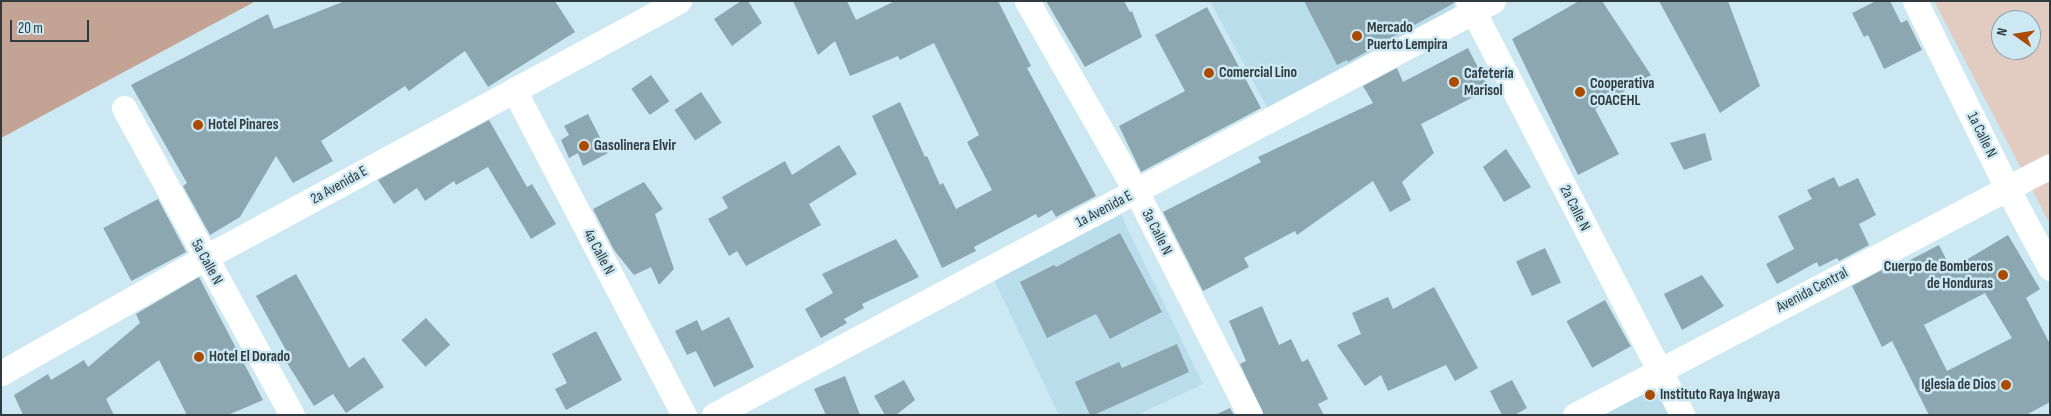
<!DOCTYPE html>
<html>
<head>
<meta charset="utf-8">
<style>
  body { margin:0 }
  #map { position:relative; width:2051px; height:416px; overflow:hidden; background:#cce8f2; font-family:"Sofia Sans Condensed",sans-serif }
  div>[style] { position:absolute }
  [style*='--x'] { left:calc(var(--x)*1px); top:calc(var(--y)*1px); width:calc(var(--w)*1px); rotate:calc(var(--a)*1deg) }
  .built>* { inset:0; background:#b9ddea }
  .green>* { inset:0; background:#e2ccc2 }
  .water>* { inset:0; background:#c3a393 }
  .building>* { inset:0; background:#8da7b1; transform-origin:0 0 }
  .street>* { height:25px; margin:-12.5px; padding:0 12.5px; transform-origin:12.5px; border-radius:12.5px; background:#fff }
  .dots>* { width:14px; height:14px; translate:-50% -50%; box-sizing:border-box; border:2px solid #cce8f2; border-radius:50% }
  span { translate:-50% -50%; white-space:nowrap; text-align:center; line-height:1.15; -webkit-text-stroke:5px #cce8f2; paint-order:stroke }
  .poi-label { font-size:15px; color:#303b3f; font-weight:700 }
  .left { translate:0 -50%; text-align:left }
  .right { translate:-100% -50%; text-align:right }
  .street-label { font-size:15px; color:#303b3f }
  .frame { position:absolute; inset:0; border:2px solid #303b3f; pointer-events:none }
  .north { position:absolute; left:1991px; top:10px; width:50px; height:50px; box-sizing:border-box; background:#cce8f2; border:1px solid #8ea3aa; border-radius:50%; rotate:283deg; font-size:14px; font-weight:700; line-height:20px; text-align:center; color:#303b3f }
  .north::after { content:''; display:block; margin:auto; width:18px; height:22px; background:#ab4b02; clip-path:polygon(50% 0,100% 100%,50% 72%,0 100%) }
  .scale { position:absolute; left:10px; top:20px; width:79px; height:22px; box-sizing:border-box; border:2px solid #303b3f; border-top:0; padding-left:6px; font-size:15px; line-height:18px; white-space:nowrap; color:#303b3f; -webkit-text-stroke:4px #cce8f2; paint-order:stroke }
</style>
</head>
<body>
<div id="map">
  <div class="built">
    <div style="clip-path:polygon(1210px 1px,1451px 1px,1455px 8px,1268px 109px)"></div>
    <div style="clip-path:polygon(1121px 215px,1203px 384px,1137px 415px,1059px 415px,994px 280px)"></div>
    <div style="clip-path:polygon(1655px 387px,1670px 415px,1603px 415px)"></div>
  </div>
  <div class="green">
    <div style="clip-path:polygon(evenodd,1934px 1px,2050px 1px,2050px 224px,1934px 1px,2001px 20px,2031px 20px,2031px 50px,2001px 50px,2001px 20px)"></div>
  </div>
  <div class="water">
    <div style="clip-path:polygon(1px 1px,256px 1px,1px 138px)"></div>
  </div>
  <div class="building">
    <div style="clip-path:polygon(345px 1px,555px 1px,575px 32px,488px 87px,465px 51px,409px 91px,405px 86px,321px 141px,333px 161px,293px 183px,276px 156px,240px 217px,210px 235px,183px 186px,187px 183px,131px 85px,268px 14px,274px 29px)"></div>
    <div style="clip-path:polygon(741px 1px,748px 1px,762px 23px,732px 46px,714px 19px)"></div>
    <div style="clip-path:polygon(793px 1px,847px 1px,856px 20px,895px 1px,998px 1px,1031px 66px,1027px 68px,1096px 196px,1056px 217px,1052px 210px,1038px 218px,1036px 214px,974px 247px,976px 251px,942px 268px,872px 116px,900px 102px,925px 157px,927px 156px,940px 185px,943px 183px,956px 209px,992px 190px,967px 142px,979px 135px,934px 43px,900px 60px,898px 56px,850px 76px,835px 41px,818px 55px)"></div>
    <div style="clip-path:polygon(1046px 1px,1124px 1px,1130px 12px,1132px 11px,1142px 37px,1085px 67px)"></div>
    <div style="clip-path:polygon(1304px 1px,1454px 1px,1454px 3px,1348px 62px,1347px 60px,1337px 65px)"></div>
    <div style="clip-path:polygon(1579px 1px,1602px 1px,1651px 75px,1595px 109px,1619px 154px,1578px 175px,1512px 39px)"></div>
    <div style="clip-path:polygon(1659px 1px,1728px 1px,1760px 86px,1720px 113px)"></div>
    <div style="clip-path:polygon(1876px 1px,1890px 1px,1901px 23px,1907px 20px,1922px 50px,1884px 69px,1868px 35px,1864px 37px,1852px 13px)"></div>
    <div style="clip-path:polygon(1207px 7px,1261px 108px,1141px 172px,1119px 126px,1185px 91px,1155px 35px)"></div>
    <div style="clip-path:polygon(1468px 48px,1489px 89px,1421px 124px,1434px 153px,1402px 182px,1411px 200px,1390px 212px,1373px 181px,1297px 235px,1295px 231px,1244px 258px,1249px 267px,1203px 291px,1163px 212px,1261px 162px,1258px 157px,1373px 103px,1363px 86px,1397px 68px,1403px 82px)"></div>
    <div style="left:651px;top:75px;width:32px;height:24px;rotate:55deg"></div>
    <div style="left:701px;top:92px;width:37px;height:32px;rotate:56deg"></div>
    <div style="clip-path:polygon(588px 114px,608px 153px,583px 166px,578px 153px,569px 158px,561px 140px,569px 135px,564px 126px)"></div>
    <div style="clip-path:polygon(489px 120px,527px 187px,532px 184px,556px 224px,531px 239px,488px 167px,456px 185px,454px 181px,425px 201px,417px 188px,394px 204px,378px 180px)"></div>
    <div style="clip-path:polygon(1705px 133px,1712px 160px,1684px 170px,1670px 143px)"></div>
    <div style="clip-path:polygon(839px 145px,857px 174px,809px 204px,821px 225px,746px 266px,737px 251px,729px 256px,708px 219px,728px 208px,722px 197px,785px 161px,792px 175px)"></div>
    <div style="clip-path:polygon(1506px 149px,1531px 187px,1504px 202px,1483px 167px)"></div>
    <div style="clip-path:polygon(1834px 177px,1839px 187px,1858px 178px,1876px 215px,1859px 224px,1869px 245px,1839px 261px,1837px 258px,1819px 267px,1817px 262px,1777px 284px,1766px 264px,1794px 249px,1778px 216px,1812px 199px,1807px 190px)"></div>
    <div style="clip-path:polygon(644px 182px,663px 209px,655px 214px,674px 269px,659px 285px,651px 267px,634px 275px,614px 250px,593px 209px)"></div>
    <div style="left:158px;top:199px;width:60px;height:62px;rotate:62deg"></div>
    <div style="clip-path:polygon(1120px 233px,1162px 312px,1110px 339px,1096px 314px,1047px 338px,1020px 282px,1054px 265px,1056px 267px)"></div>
    <div style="clip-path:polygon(evenodd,2008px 235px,2040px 289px,2026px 298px,2050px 344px,2050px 402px,2026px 415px,1929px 415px,1892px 341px,1882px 347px,1852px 286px,1882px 270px,1883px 274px,1939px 245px,1951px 269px,2008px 235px,1985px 293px,2012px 338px,1947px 371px,1924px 325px,1985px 293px)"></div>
    <div style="clip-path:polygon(896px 239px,919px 277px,862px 304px,864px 308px,844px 319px,847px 323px,821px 338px,805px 309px,833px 293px,822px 274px)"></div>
    <div style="left:1545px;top:248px;width:38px;height:32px;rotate:65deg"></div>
    <div style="clip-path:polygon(296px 274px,349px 368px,364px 357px,384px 387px,346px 413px,333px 394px,314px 406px,282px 355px,287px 352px,256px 296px)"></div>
    <div style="clip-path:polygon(1702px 275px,1724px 306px,1682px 330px,1664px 294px)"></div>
    <div style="clip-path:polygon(199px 277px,263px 400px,228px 415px,187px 415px,159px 360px,106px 399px,114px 415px,23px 415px,14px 395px,48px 374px,51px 380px,84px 360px,88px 367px,140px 323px,136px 314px)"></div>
    <div style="clip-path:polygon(1434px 287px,1478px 368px,1455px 381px,1446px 365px,1388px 391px,1381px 375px,1365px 386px,1337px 345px,1361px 334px,1352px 313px,1388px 297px,1393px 309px)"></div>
    <div style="left:1605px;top:300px;width:53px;height:44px;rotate:61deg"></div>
    <div style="clip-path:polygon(1262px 306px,1279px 345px,1291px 339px,1302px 362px,1308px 359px,1328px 399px,1318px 404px,1324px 415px,1264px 415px,1240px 364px,1246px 361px,1229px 321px)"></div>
    <div style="clip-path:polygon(729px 317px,754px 367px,714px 387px,696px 351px,687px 355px,675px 331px,697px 320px,702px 331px)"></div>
    <div style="left:426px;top:318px;width:36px;height:33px;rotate:48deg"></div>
    <div style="clip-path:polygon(596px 331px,622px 380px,566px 410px,555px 389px,567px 383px,552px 354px)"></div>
    <div style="clip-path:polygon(1177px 344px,1189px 372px,1094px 415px,1090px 415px,1075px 382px,1119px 362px,1122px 368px)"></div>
    <div style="clip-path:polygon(845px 376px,860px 415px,826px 415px,814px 389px)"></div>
    <div style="clip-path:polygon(904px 380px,915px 400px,896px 415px,885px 415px,874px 396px)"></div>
    <div style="clip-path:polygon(1512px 380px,1527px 408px,1515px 415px,1502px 415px,1490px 391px)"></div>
    <div style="clip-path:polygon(1230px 408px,1234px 415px,1215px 415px)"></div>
  </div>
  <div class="street">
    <div style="--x:1027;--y:1;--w:219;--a:60.2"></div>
    <div style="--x:1136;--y:191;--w:251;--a:63"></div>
    <div style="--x:1468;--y:1;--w:466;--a:62.6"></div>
    <div style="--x:1915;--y:1;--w:208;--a:63.8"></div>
    <div style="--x:2007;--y:188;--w:91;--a:61.7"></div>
    <div style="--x:514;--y:90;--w:367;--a:62.4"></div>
    <div style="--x:124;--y:108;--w:350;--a:61.3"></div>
    <div style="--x:1;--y:373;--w:233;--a:-29.5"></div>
    <div style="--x:204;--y:258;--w:540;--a:-28.42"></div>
    <div style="--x:714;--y:415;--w:882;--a:-27.99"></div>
    <div style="--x:1575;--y:415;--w:536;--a:-27.66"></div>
  </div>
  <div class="dots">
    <div style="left:1357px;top:36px;background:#ab4b02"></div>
    <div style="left:1209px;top:73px;background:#ab4b02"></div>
    <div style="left:1454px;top:82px;background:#ab4b02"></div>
    <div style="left:1580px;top:92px;background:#ab4b02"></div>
    <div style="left:198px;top:125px;background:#ab4b02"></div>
    <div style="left:584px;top:146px;background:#ab4b02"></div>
    <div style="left:2003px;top:275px;background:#ab4b02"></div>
    <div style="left:199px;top:357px;background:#ab4b02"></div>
    <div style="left:2006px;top:385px;background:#ab4b02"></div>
    <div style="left:1650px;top:395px;background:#ab4b02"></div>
  </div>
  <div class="poi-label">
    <span class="left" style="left:1367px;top:36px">Mercado<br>Puerto Lempira</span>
    <span class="left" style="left:1219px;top:73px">Comercial Lino</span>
    <span class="left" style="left:1464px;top:82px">Cafetería<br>Marisol</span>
    <span class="left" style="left:1590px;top:92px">Cooperativa<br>COACEHL</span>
    <span class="left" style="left:208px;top:125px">Hotel Pinares</span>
    <span class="left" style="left:594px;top:146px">Gasolinera Elvir</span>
    <span class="right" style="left:1993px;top:275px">Cuerpo de Bomberos<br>de Honduras</span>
    <span class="left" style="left:209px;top:357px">Hotel El Dorado</span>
    <span class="right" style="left:1996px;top:385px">Iglesia de Dios</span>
    <span class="left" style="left:1660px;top:395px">Instituto Raya Ingwaya</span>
  </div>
  <div class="street-label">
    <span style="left:1982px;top:135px;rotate:64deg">1a Calle N</span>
    <span style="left:339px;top:185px;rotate:-29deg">2a Avenida E</span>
    <span style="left:1575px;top:208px;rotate:63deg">2a Calle N</span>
    <span style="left:1104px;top:209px;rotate:-28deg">1a Avenida E</span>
    <span style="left:1157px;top:232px;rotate:63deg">3a Calle N</span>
    <span style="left:599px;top:252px;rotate:62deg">4a Calle N</span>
    <span style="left:207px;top:262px;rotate:61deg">5a Calle N</span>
    <span style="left:1812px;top:290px;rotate:-28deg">Avenida Central</span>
  </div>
  <div class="frame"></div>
  <div class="north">N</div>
  <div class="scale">20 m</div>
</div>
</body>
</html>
